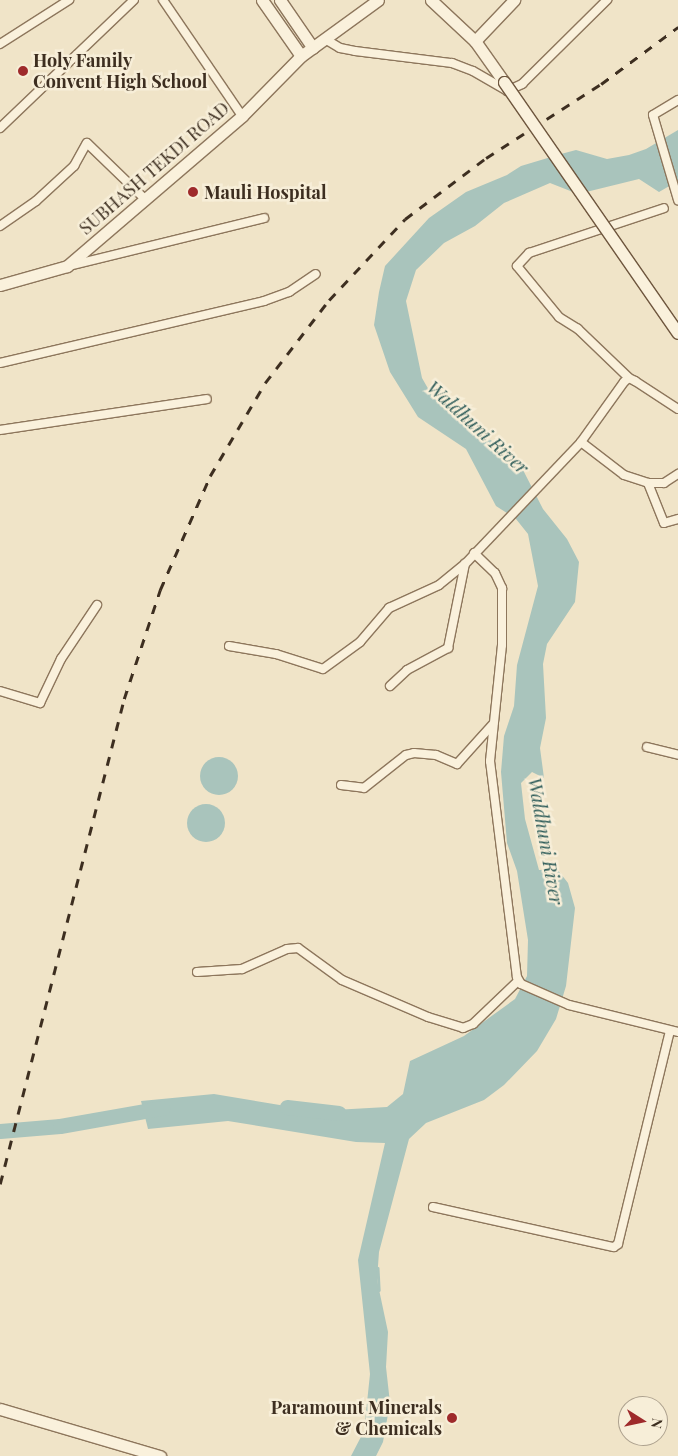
<!DOCTYPE html>
<html>
<head>
<meta charset="utf-8">
<style>
  body { margin:0 }
  #map { position:relative; width:678px; height:1456px; overflow:hidden; background:#f0e4c8; font-family:"Playfair Display",serif }
  div>[style] { position:absolute }
  [style*='--x'] { left:calc(var(--x)*1px); top:calc(var(--y)*1px); width:calc(var(--w)*1px); rotate:calc(var(--a)*1deg) }
  .water>* { inset:0; background:#a9c4bc }
  .round { border-radius:50% }
  .stream>* { height:2.5px; margin:-1.25px; padding:0 1.25px; transform-origin:1.25px; border-radius:1.25px; background:#a9c4bc }
  .river>* { height:15px; margin:-7.5px; padding:0 7.5px; transform-origin:7.5px; border-radius:7.5px; background:#a9c4bc }
  .roads { filter:drop-shadow(1px 0 #8d765c) drop-shadow(-1px 0 #8d765c) drop-shadow(0 1px #8d765c) drop-shadow(0 -1px #8d765c) }
  .street>* { height:8px; margin:-4px; padding:0 4px; transform-origin:4px; border-radius:4px; background:#faf1dc }
  .secondary>* { height:11px; margin:-5.5px; padding:0 5.5px; transform-origin:5.5px; border-radius:5.5px; background:#faf1dc }
  .rail>* { height:2.5px; margin-top:-1.25px; transform-origin:0; background:repeating-linear-gradient(90deg,#3d2e20 0 9px,transparent 0 18px) }
  .bridges { filter:drop-shadow(1px 0 #6f573f) drop-shadow(-1px 0 #6f573f) drop-shadow(0 1px #6f573f) drop-shadow(0 -1px #6f573f) }
  .secondary-bridge>* { height:11px; margin:-5.5px; padding:0 5.5px; transform-origin:5.5px; border-radius:5.5px; background:#faf1dc }
  .dots>* { width:14px; height:14px; translate:-50% -50%; box-sizing:border-box; border:2px solid #f7eed8; border-radius:50% }
  span { translate:-50% -50%; white-space:nowrap; text-align:center; line-height:1.15; -webkit-text-stroke:5px #f7eed8; paint-order:stroke }
  .poi-label { font-size:18px; color:#3d2e20; font-weight:700 }
  .left { translate:0 -50%; text-align:left }
  .right { translate:-100% -50%; text-align:right }
  .street-label { font-size:18px; color:#3d2e20 }
  .water-label { font-size:19px; color:#2f5d5a; font-style:italic }
  .north { position:absolute; left:618px; top:1396px; width:50px; height:50px; box-sizing:border-box; background:#f7eed8; border:1px solid #ada18e; border-radius:50%; rotate:100deg; font-size:14px; font-weight:700; line-height:20px; text-align:center; color:#3d2e20 }
  .north::after { content:''; display:block; margin:auto; width:18px; height:22px; background:#9e2a2b; clip-path:polygon(50% 0,100% 100%,50% 72%,0 100%) }
</style>
</head>
<body>
<div id="map">
  <div class="water">
    <div style="clip-path:polygon(678px 130px,678px 181px,659px 192px,639px 179px,578px 194px,550px 183px,504px 203px,475px 226px,444px 243px,416px 270px,406px 301px,422px 378px,434px 399px,450px 406px,478px 432px,506px 450px,523px 470px,543px 509px,567px 539px,579px 562px,575px 602px,547px 644px,543px 664px,546px 718px,540px 748px,544px 778px,532px 772px,521px 783px,525px 819px,539px 870px,557px 869px,568px 883px,575px 908px,566px 986px,556px 1019px,537px 1051px,504px 1085px,484px 1100px,426px 1123px,409px 1139px,379px 1252px,377px 1280px,388px 1332px,386px 1367px,390px 1403px,383px 1442px,376px 1456px,351px 1456px,364px 1431px,370px 1374px,358px 1260px,385px 1143px,356px 1142px,228px 1121px,148px 1129px,141px 1101px,214px 1094px,316px 1111px,387px 1107px,403px 1094px,410px 1061px,464px 1036px,515px 999px,527px 976px,528px 940px,517px 871px,507px 843px,501px 772px,504px 736px,514px 706px,517px 665px,538px 586px,528px 534px,516px 519px,496px 506px,466px 449px,418px 417px,390px 372px,374px 325px,379px 292px,385px 266px,429px 218px,466px 192px,507px 175px,521px 166px,561px 154px,576px 150px,607px 159px,629px 155px,646px 149px)"></div>
    <div class="round" style="left:200px;top:757px;width:38px;height:38px"></div>
    <div class="round" style="left:187px;top:804px;width:38px;height:38px"></div>
  </div>
  <div class="stream">
    <div style="--x:378;--y:1268;--w:22;--a:87"></div>
  </div>
  <div class="river">
    <div style="--x:287;--y:1107;--w:52;--a:6.6"></div>
    <div style="--x:0;--y:1131;--w:60;--a:-4.8"></div>
    <div style="--x:60;--y:1126;--w:104;--a:-10"></div>
  </div>
  <div class="roads">
    <div class="street">
      <div style="--x:163;--y:0;--w:140;--a:55.7"></div>
      <div style="--x:325;--y:39;--w:17;--a:31"></div>
      <div style="--x:340;--y:48;--w:15;--a:11"></div>
      <div style="--x:355;--y:51;--w:98;--a:7.1"></div>
      <div style="--x:452;--y:63;--w:22;--a:21"></div>
      <div style="--x:473;--y:71;--w:39;--a:30"></div>
      <div style="--x:507;--y:91;--w:17;--a:-25"></div>
      <div style="--x:522;--y:84;--w:120;--a:-44.7"></div>
      <div style="--x:0;--y:44;--w:82;--a:-32.5"></div>
      <div style="--x:678;--y:100;--w:29;--a:149"></div>
      <div style="--x:653;--y:115;--w:89;--a:73.6"></div>
      <div style="--x:0;--y:128;--w:185;--a:-43.7"></div>
      <div style="--x:0;--y:226;--w:44;--a:-34.8"></div>
      <div style="--x:36;--y:201;--w:52;--a:-42.6"></div>
      <div style="--x:74;--y:166;--w:26;--a:-61"></div>
      <div style="--x:87;--y:143;--w:81;--a:44"></div>
      <div style="--x:69;--y:266;--w:201;--a:-13.8"></div>
      <div style="--x:0;--y:363;--w:271;--a:-13.2"></div>
      <div style="--x:264;--y:301;--w:27;--a:-20"></div>
      <div style="--x:289;--y:292;--w:32;--a:-34"></div>
      <div style="--x:629;--y:378;--w:71;--a:-136.1"></div>
      <div style="--x:578;--y:329;--w:22;--a:-148"></div>
      <div style="--x:559;--y:317;--w:66;--a:-129.5"></div>
      <div style="--x:517;--y:266;--w:18;--a:-47"></div>
      <div style="--x:529;--y:253;--w:142;--a:-18.4"></div>
      <div style="--x:0;--y:430;--w:209;--a:-8.5"></div>
      <div style="--x:581;--y:442;--w:54;--a:37.5"></div>
      <div style="--x:624;--y:475;--w:25;--a:18"></div>
      <div style="--x:648;--y:483;--w:43;--a:68.2"></div>
      <div style="--x:664;--y:523;--w:15;--a:-16"></div>
      <div style="--x:648;--y:483;--w:16;--a:0"></div>
      <div style="--x:664;--y:483;--w:17;--a:-33"></div>
      <div style="--x:474;--y:553;--w:29;--a:44"></div>
      <div style="--x:495;--y:573;--w:17;--a:65"></div>
      <div style="--x:502;--y:588;--w:57;--a:90"></div>
      <div style="--x:502;--y:645;--w:117;--a:95.9"></div>
      <div style="--x:490;--y:761;--w:218;--a:82.9"></div>
      <div style="--x:517;--y:977;--w:8;--a:60"></div>
      <div style="--x:521;--y:984;--w:52;--a:23.6"></div>
      <div style="--x:569;--y:1005;--w:112;--a:13.9"></div>
      <div style="--x:229;--y:646;--w:48;--a:9.7"></div>
      <div style="--x:276;--y:654;--w:49;--a:17.7"></div>
      <div style="--x:323;--y:669;--w:46;--a:-36.1"></div>
      <div style="--x:360;--y:642;--w:45;--a:-49.5"></div>
      <div style="--x:389;--y:608;--w:55;--a:-24.7"></div>
      <div style="--x:439;--y:585;--w:33;--a:-39"></div>
      <div style="--x:465;--y:564;--w:168;--a:-46.4"></div>
      <div style="--x:581;--y:442;--w:74;--a:-54.4"></div>
      <div style="--x:624;--y:382;--w:6;--a:-39"></div>
      <div style="--x:629;--y:378;--w:7;--a:27"></div>
      <div style="--x:635;--y:381;--w:51;--a:33.1"></div>
      <div style="--x:390;--y:686;--w:23;--a:-43"></div>
      <div style="--x:407;--y:670;--w:47;--a:-28.2"></div>
      <div style="--x:448;--y:648;--w:86;--a:-78.6"></div>
      <div style="--x:0;--y:691;--w:42;--a:16.7"></div>
      <div style="--x:40;--y:703;--w:49;--a:-64.5"></div>
      <div style="--x:61;--y:659;--w:65;--a:-56.3"></div>
      <div style="--x:647;--y:747;--w:32;--a:14"></div>
      <div style="--x:341;--y:785;--w:23;--a:7"></div>
      <div style="--x:364;--y:788;--w:53;--a:-38.2"></div>
      <div style="--x:406;--y:755;--w:8;--a:-14"></div>
      <div style="--x:414;--y:753;--w:22;--a:5"></div>
      <div style="--x:436;--y:755;--w:23;--a:23"></div>
      <div style="--x:457;--y:764;--w:54;--a:-48"></div>
      <div style="--x:197;--y:972;--w:45;--a:-3.8"></div>
      <div style="--x:242;--y:969;--w:49;--a:-24"></div>
      <div style="--x:287;--y:949;--w:11;--a:-5"></div>
      <div style="--x:298;--y:948;--w:54;--a:36"></div>
      <div style="--x:342;--y:980;--w:94;--a:23.3"></div>
      <div style="--x:428;--y:1017;--w:37;--a:17"></div>
      <div style="--x:463;--y:1028;--w:11;--a:-22"></div>
      <div style="--x:473;--y:1024;--w:62;--a:-43.7"></div>
      <div style="--x:433;--y:1207;--w:185;--a:12.5"></div>
      <div style="--x:614;--y:1247;--w:5;--a:-37"></div>
      <div style="--x:618;--y:1244;--w:219;--a:-76.3"></div>
    </div>
    <div class="secondary">
      <div style="--x:262;--y:0;--w:68;--a:55.1"></div>
      <div style="--x:280;--y:0;--w:58;--a:55.5"></div>
      <div style="--x:431;--y:0;--w:60;--a:43"></div>
      <div style="--x:475;--y:41;--w:50;--a:54.7"></div>
      <div style="--x:475;--y:41;--w:57;--a:-46.4"></div>
      <div style="--x:0;--y:285;--w:70;--a:-15.8"></div>
      <div style="--x:67;--y:266;--w:230;--a:-40.6"></div>
      <div style="--x:242;--y:116;--w:84;--a:-45.5"></div>
      <div style="--x:301;--y:56;--w:95;--a:-36"></div>
      <div style="--x:0;--y:1409;--w:167;--a:16.4"></div>
    </div>
  </div>
  <div class="rail">
    <div style="--x:0;--y:1184;--w:501;--a:-75.66"></div>
    <div style="--x:124;--y:699;--w:115;--a:-71.7"></div>
    <div style="--x:160;--y:590;--w:124;--a:-66.3"></div>
    <div style="--x:210;--y:476;--w:108;--a:-59.4"></div>
    <div style="--x:265;--y:383;--w:105;--a:-52.4"></div>
    <div style="--x:329;--y:300;--w:111;--a:-46.8"></div>
    <div style="--x:405;--y:219;--w:101;--a:-37"></div>
    <div style="--x:486;--y:158;--w:137;--a:-32.8"></div>
    <div style="--x:601;--y:84;--w:96;--a:-36.5"></div>
  </div>
  <div class="bridges">
    <div class="secondary-bridge">
      <div style="--x:504;--y:82;--w:305;--a:55.3"></div>
    </div>
  </div>
  <div class="dots">
    <div style="left:23px;top:71px;background:#9e2a2b"></div>
    <div style="left:193px;top:192px;background:#9e2a2b"></div>
    <div style="left:452px;top:1418px;background:#9e2a2b"></div>
  </div>
  <div class="poi-label">
    <span class="left" style="left:33px;top:71px">Holy Family<br>Convent High School</span>
    <span class="left" style="left:204px;top:192px">Mauli Hospital</span>
    <span class="right" style="left:442px;top:1418px">Paramount Minerals<br>&amp; Chemicals</span>
  </div>
  <div class="street-label">
    <span style="left:154px;top:168px;rotate:-41deg">SUBHASH TEKDI ROAD</span>
  </div>
  <div class="water-label">
    <span style="left:478px;top:427px;rotate:42deg">Waldhuni River</span>
    <span style="left:546px;top:841px;rotate:80deg">Waldhuni River</span>
  </div>
  <div class="north">N</div>
</div>
</body>
</html>
